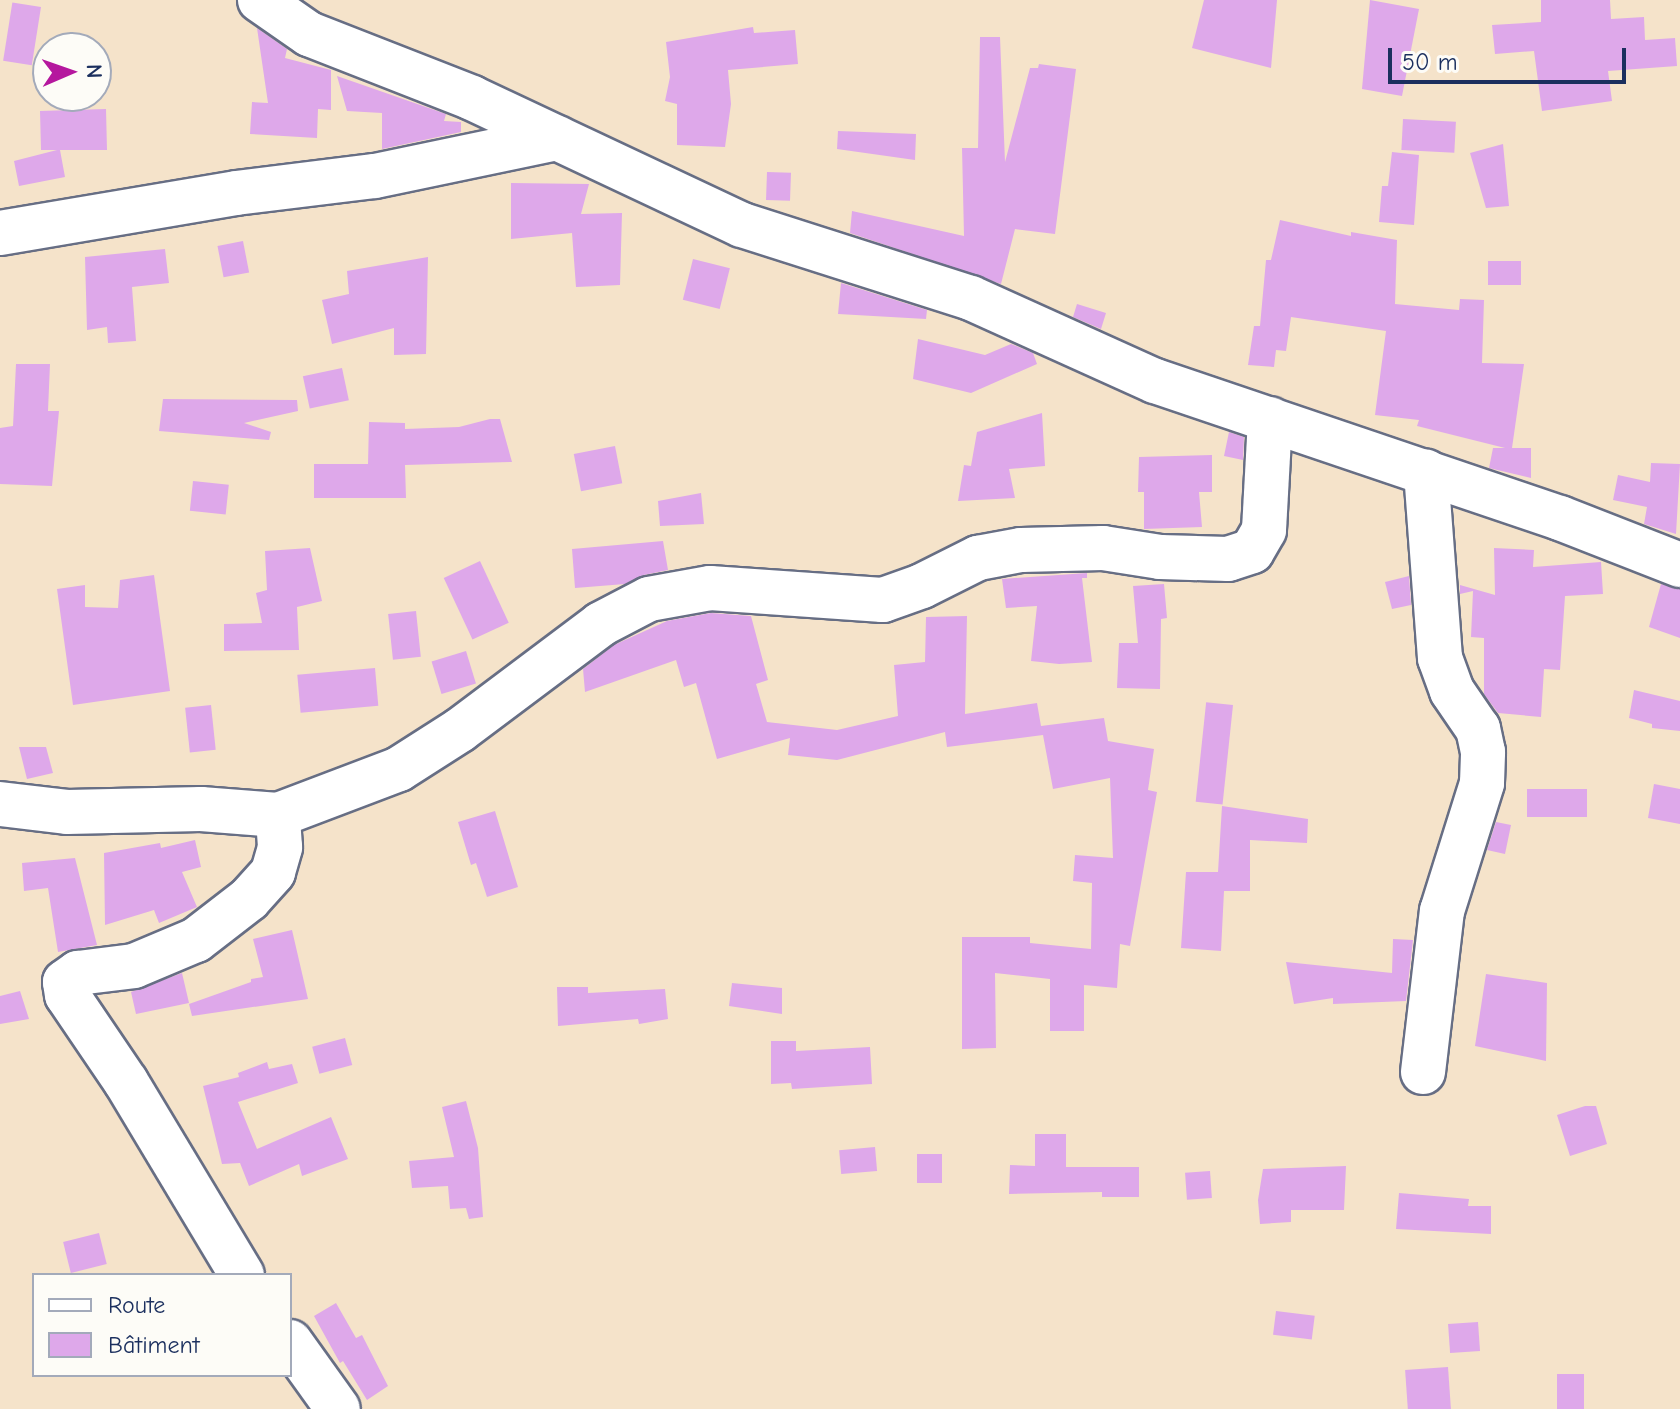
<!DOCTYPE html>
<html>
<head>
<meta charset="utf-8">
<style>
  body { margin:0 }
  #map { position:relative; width:1680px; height:1409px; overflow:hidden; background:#f5e3ca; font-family:"Comic Neue",sans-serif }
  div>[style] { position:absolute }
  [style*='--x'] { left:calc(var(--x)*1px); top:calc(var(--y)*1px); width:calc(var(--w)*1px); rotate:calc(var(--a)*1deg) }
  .building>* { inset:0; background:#dea8ea; transform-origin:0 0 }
  .roads { filter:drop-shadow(2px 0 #676e84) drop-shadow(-2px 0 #676e84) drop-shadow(0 2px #676e84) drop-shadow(0 -2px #676e84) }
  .minor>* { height:44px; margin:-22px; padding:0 22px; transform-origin:22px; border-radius:22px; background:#fff }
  span { translate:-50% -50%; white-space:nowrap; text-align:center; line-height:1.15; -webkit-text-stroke:8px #fdfcf7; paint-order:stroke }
  .legend { position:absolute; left:32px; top:1273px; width:260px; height:104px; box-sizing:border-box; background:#fdfcf7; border:2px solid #a3aaba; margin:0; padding:10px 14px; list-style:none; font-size:24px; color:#1b2f5e }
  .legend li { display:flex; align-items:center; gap:16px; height:40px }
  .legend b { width:40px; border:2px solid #a3aaba }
  .north { position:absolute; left:32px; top:32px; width:80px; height:80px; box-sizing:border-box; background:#fdfcf7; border:2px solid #a3aaba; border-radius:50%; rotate:88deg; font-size:22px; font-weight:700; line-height:32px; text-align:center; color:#1b2f5e }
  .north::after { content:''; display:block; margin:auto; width:28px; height:36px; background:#b5179e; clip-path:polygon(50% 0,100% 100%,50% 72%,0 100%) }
  .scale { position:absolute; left:1388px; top:48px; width:238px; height:36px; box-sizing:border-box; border:4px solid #1b2f5e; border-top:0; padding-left:10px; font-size:24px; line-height:28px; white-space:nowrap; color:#1b2f5e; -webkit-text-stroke:6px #fdfcf7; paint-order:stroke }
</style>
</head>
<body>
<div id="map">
  <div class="building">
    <div style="clip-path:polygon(1204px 0,1277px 0,1271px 68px,1192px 48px)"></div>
    <div style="clip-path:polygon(1370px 0,1419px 9px,1402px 96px,1362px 89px)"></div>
    <div style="clip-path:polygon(1541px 0,1610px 0,1611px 19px,1644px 17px,1645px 40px,1675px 38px,1677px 66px,1608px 71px,1612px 101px,1542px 111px,1534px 51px,1495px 54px,1492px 25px,1541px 22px)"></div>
    <div style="left:41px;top:7px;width:59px;height:29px;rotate:99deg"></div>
    <div style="clip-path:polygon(753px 27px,754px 33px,795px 30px,798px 64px,728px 70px,731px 104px,725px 147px,677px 145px,677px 104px,665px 101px,670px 77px,666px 42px)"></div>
    <div style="clip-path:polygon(257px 28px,287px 49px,285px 58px,331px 70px,331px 110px,318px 109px,317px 138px,250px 134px,252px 102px,268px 103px)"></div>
    <div style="clip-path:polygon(980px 37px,1000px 37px,1005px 162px,1030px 68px,1038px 68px,1039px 64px,1076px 69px,1055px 234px,1015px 229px,1001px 284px,850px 233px,852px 211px,964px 236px,962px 148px,978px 148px)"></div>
    <div style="clip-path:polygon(337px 76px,446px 114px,444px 121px,461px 122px,461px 132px,382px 149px,382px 113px,347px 111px)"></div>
    <div style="clip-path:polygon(106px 109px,107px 150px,60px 150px,65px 177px,19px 186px,14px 161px,57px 150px,41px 150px,40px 111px)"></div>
    <div style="left:1403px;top:119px;width:53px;height:31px;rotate:3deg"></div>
    <div style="clip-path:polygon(838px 131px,916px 134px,915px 160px,837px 149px)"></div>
    <div style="clip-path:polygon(1503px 144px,1509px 206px,1486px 208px,1470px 153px)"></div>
    <div style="clip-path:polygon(1392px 152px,1419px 155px,1414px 225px,1379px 222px,1382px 186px,1388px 186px)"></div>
    <div style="left:767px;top:172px;width:24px;height:28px;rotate:2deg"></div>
    <div style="clip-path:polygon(511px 183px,589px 184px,581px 214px,622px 213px,620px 285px,576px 287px,572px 233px,511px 239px)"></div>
    <div style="clip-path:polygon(1280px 220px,1351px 236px,1351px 232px,1397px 240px,1395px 304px,1459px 310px,1460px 299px,1484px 300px,1482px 363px,1524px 364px,1512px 448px,1531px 448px,1531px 478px,1489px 468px,1493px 448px,1505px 448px,1417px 426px,1419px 420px,1375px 415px,1386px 331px,1291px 317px,1286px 351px,1276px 350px,1274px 367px,1248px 365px,1254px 326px,1260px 326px,1266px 260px,1271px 260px)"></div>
    <div style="left:243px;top:241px;width:32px;height:26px;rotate:79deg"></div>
    <div style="clip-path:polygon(165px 249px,169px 283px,132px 287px,136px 341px,108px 343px,107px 327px,87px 330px,85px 257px)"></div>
    <div style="clip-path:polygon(428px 257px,426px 354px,394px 355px,394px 328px,332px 344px,322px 300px,349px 294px,347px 271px)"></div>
    <div style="left:693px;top:259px;width:38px;height:42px;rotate:14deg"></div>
    <div style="left:1488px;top:261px;width:33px;height:24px"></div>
    <div style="clip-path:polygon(841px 283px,927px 310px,926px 319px,838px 314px)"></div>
    <div style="clip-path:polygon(1077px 304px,1106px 313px,1101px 329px,1073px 317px)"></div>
    <div style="clip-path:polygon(918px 339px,985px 355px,1011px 344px,1033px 353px,1037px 364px,971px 393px,913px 379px)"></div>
    <div style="clip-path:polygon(16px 364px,50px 364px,48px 411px,59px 411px,52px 486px,0 484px,0 428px,13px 426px)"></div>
    <div style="left:342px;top:368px;width:33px;height:40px;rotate:78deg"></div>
    <div style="clip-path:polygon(163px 399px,297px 400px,298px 411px,244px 423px,271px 432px,269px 440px,159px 431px)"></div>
    <div style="clip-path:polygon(1042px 413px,1045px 466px,1009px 469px,1015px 498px,958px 501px,964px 465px,971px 466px,977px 432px)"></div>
    <div style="clip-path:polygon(490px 419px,500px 419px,512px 462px,405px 465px,406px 498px,314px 498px,314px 464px,368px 464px,369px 422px,405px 423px,405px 429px,459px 427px)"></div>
    <div style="clip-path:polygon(1229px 432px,1244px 437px,1243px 460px,1224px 456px)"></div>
    <div style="left:615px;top:446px;width:38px;height:42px;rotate:79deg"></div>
    <div style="clip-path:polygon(1212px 455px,1212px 492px,1199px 492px,1202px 527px,1144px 529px,1144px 492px,1138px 492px,1139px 457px)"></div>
    <div style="clip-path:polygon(1651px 463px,1680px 464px,1676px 534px,1644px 524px,1647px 507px,1613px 500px,1618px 475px,1650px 482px)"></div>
    <div style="left:193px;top:481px;width:36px;height:30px;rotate:6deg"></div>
    <div style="clip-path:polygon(701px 493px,704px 524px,660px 526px,658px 501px)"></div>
    <div style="clip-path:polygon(663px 541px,668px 570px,644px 575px,625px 584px,575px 588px,572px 549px)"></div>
    <div style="clip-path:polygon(310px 548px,322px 601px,297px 607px,299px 650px,224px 651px,224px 624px,262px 623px,256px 593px,267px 590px,265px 551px)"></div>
    <div style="clip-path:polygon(1494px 548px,1534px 550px,1533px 567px,1601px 562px,1603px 594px,1565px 596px,1560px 670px,1544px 669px,1541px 717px,1498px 713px,1484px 694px,1484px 638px,1471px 637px,1473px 591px,1460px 594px,1460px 585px,1495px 595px)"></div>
    <div style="left:480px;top:561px;width:68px;height:40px;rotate:65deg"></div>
    <div style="clip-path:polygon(1087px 573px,1087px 578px,1082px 578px,1092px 662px,1059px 664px,1031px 661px,1037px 606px,1006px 608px,1002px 579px)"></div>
    <div style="clip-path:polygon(154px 575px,170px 691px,73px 705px,57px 589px,85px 585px,85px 607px,118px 608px,120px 580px)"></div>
    <div style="clip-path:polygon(1409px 576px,1411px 605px,1392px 609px,1385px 582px)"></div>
    <div style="clip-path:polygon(1164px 584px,1167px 618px,1161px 619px,1160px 689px,1117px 688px,1119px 643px,1138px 643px,1133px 586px)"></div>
    <div style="clip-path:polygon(1661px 584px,1680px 589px,1680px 638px,1649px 627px)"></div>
    <div style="left:416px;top:611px;width:46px;height:28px;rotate:84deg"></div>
    <div style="clip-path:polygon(711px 613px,751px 616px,768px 680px,756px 684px,767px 722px,837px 730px,898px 716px,894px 665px,925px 662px,926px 617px,967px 616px,965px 714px,1037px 703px,1041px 726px,1104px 718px,1108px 741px,1154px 749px,1148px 790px,1157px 792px,1130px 946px,1120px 944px,1117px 988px,1084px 985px,1084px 1031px,1050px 1031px,1050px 979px,995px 973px,996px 1048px,962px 1049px,962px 937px,1030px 937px,1030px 943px,1091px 949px,1092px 883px,1073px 881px,1075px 855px,1113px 858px,1110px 778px,1053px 789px,1043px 735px,947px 747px,945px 732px,837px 760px,788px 755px,790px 738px,717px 759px,696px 683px,684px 687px,676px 660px,585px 692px,583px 669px,614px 645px,667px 621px)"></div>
    <div style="left:466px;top:651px;width:34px;height:36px;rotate:73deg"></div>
    <div style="left:375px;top:668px;width:38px;height:78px;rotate:85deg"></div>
    <div style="clip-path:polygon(1634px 690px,1680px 701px,1680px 731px,1652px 728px,1652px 724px,1629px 718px)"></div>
    <div style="left:211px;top:705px;width:45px;height:26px;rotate:84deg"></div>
    <div style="left:1233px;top:705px;width:100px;height:27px;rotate:96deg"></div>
    <div style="clip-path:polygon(19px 747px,46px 747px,53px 773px,27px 779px)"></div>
    <div style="clip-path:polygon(1654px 784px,1680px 789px,1680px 824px,1648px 818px)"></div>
    <div style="left:1527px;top:789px;width:60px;height:28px"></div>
    <div style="clip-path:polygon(1222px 806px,1308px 819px,1307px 843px,1250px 840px,1250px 891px,1224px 891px,1221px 951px,1181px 948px,1186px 872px,1218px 872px)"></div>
    <div style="clip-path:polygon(495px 811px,518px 887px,487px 897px,476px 863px,471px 865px,458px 822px)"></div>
    <div style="clip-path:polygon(1496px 822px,1511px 825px,1505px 854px,1487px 850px)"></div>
    <div style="clip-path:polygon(195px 840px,201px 867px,182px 872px,197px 907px,159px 923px,154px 910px,105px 925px,104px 853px,160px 843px,161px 848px)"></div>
    <div style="clip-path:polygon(75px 858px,97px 945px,58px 952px,48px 888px,24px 891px,22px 863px)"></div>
    <div style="clip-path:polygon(292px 930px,308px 999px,192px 1016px,189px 1004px,251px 982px,251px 979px,263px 977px,253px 939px)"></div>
    <div style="clip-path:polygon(1393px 939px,1413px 940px,1406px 1001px,1333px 1004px,1333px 998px,1294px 1004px,1286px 962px,1392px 973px)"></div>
    <div style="clip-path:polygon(182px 973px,189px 1003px,136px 1014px,131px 992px)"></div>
    <div style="clip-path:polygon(1486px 974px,1547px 983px,1546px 1061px,1475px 1046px)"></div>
    <div style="clip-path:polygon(732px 983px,782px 988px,782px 1014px,729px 1006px)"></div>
    <div style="clip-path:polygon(557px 987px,588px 987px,588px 993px,665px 989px,668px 1019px,639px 1024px,638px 1019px,558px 1026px)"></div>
    <div style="clip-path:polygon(20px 991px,29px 1019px,0 1024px,0 996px)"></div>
    <div style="left:345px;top:1038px;width:28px;height:34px;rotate:75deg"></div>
    <div style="clip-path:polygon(771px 1041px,796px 1041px,796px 1051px,870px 1047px,872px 1084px,792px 1089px,791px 1083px,771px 1084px)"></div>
    <div style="clip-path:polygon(267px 1062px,269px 1069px,292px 1064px,298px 1083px,238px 1102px,257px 1149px,331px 1117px,348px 1159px,302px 1176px,299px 1164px,249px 1186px,240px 1163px,222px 1164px,203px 1086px,239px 1077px,238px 1073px)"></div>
    <div style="clip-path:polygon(466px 1101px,478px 1148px,483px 1217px,469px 1219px,466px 1208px,450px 1209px,448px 1186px,412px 1188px,409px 1161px,454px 1157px,442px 1107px)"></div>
    <div style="clip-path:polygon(1585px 1106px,1596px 1106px,1607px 1144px,1570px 1156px,1557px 1115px)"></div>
    <div style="clip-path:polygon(1035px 1134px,1066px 1134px,1066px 1167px,1139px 1167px,1139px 1197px,1102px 1197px,1102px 1192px,1009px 1194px,1010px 1165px,1035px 1166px)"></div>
    <div style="left:875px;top:1147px;width:24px;height:36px;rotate:85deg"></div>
    <div style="left:917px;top:1154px;width:25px;height:29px"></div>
    <div style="clip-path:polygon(1346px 1166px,1344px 1210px,1291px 1210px,1291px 1222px,1260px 1224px,1258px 1200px,1263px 1169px)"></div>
    <div style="left:1210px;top:1171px;width:27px;height:25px;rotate:86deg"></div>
    <div style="clip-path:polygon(1399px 1193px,1469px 1199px,1468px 1206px,1491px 1206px,1491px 1234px,1396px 1229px)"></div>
    <div style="left:99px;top:1233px;width:32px;height:37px;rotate:76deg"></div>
    <div style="clip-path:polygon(336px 1303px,356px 1338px,362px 1335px,388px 1386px,367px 1400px,343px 1361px,340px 1363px,314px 1316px)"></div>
    <div style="left:1276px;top:1311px;width:39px;height:24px;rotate:7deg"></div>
    <div style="left:1478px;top:1322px;width:29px;height:30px;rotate:86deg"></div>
    <div style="left:1448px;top:1367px;width:42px;height:43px;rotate:86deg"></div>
    <div style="left:1584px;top:1374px;width:35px;height:27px;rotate:90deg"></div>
  </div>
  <div class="roads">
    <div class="minor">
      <div style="--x:260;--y:0;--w:60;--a:34.8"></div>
      <div style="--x:309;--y:34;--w:175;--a:21.4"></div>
      <div style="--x:472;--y:98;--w:298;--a:25.2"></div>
      <div style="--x:742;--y:225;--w:240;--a:17.7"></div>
      <div style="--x:971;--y:298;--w:202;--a:24.3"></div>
      <div style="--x:1155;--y:381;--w:428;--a:18.7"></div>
      <div style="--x:1560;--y:518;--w:129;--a:21.4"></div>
      <div style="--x:0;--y:233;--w:239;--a:-9.6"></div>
      <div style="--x:236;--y:193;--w:140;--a:-7"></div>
      <div style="--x:375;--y:176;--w:186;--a:-11.8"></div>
      <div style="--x:0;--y:804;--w:67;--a:6.8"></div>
      <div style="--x:67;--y:812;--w:134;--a:-1.3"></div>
      <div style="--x:201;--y:809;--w:77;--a:4.5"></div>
      <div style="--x:278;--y:815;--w:129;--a:-20.8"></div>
      <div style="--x:399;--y:769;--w:72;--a:-32.6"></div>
      <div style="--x:460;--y:730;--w:176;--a:-36.9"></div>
      <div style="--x:601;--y:624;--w:54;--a:-27.5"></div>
      <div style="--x:649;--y:599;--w:62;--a:-10.2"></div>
      <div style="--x:710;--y:588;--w:173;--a:4"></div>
      <div style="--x:883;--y:600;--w:41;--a:-19.7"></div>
      <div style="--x:922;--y:586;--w:63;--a:-26.6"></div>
      <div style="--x:978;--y:558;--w:44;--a:-10.5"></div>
      <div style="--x:1021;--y:550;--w:82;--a:-1.4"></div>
      <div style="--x:1103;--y:548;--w:58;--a:9"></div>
      <div style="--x:1160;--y:557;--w:68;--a:1.7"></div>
      <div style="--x:1228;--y:559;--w:25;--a:-18"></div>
      <div style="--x:1252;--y:551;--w:24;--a:-60"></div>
      <div style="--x:1264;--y:530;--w:111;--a:-86.9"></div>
      <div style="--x:1423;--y:1072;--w:162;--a:-83.3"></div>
      <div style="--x:1442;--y:911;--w:134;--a:-72.6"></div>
      <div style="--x:1482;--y:783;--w:31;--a:-88"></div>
      <div style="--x:1483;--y:752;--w:24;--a:-102"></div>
      <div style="--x:1478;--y:729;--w:46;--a:-124.4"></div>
      <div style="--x:1452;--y:691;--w:35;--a:-110"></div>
      <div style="--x:1440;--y:658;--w:187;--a:-94.3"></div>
      <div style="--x:242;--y:1275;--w:225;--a:-121"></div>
      <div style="--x:126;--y:1082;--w:105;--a:-124.1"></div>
      <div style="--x:67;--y:995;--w:13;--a:-99"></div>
      <div style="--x:65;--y:982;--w:16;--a:-35"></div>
      <div style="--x:78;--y:973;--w:56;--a:-7.1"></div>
      <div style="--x:134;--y:966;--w:67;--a:-22.8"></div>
      <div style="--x:196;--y:940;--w:67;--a:-37.7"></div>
      <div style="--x:249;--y:899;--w:36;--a:-48"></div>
      <div style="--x:273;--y:872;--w:26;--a:-74"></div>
      <div style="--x:280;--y:847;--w:32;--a:-94"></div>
      <div style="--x:290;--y:1342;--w:82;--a:54.4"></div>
    </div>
  </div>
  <ul class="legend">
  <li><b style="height:10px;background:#fff"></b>Route</li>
  <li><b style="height:22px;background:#dea8ea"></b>Bâtiment</li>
  </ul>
  <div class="north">N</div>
  <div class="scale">50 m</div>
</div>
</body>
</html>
